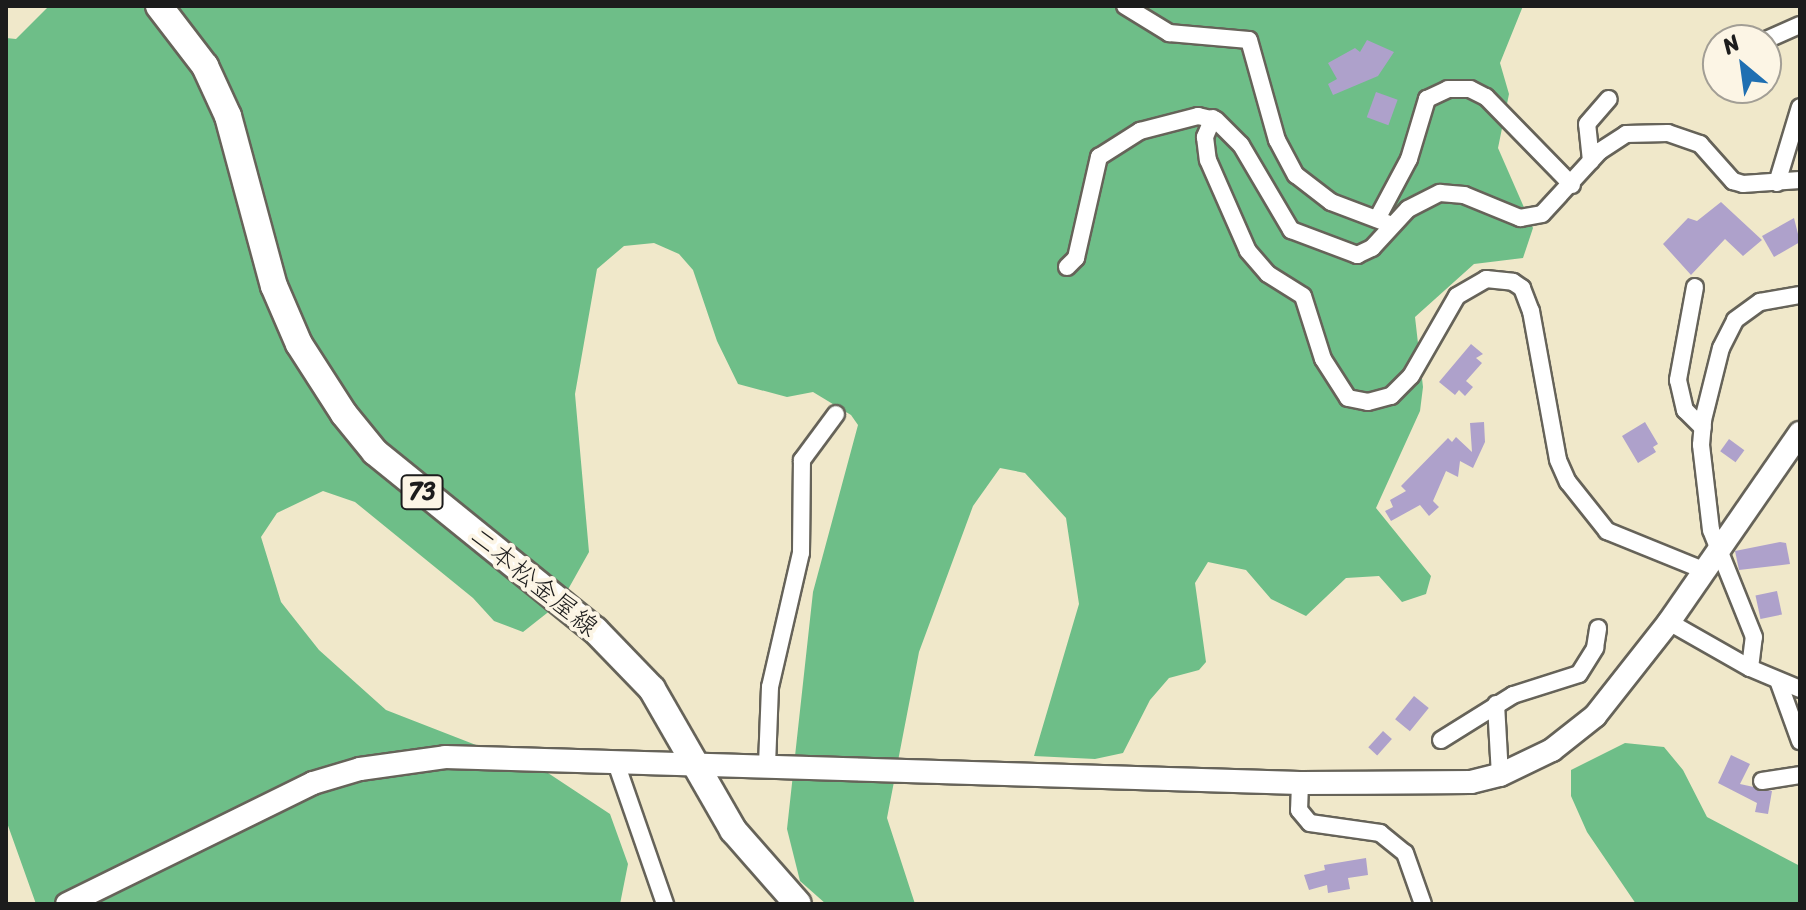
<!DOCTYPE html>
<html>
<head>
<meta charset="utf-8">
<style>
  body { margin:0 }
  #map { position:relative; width:1806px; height:910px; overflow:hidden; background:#f0e8ca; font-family:Sriracha,"Klee One",sans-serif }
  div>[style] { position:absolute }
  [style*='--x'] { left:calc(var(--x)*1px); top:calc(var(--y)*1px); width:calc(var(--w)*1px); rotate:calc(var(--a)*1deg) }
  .forest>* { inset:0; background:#6ebe88 }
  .building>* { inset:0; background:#aea1cb; transform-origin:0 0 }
  .roads { filter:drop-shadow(2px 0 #666359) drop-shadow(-2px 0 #666359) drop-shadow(0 2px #666359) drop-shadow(0 -2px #666359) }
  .minor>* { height:16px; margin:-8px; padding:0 8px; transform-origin:8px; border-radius:8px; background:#fff }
  .tertiary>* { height:22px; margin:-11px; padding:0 11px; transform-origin:11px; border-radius:11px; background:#fff }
  .primary>* { height:26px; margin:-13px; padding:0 13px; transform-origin:13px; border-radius:13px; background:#fff }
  span { translate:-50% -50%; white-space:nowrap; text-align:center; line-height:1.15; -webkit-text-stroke:8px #fcf5e5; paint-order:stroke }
  .shield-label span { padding:2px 6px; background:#fcf5e5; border:2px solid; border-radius:6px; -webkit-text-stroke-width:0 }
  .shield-label { font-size:24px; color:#1c1c1c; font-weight:700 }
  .street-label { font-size:26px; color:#1c1c1c }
  .frame { position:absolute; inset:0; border:8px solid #1c1c1c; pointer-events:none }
  .north { position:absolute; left:1702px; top:24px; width:80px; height:80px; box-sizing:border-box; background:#fcf5e5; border:2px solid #a29e95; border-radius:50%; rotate:331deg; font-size:22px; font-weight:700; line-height:32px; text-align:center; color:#1c1c1c }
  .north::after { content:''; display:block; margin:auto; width:28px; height:36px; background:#1f6fb2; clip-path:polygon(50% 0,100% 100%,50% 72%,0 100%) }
</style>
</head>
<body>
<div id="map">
  <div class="forest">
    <div style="clip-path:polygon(49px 6px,1523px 6px,1500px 63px,1509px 94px,1498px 148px,1533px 228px,1523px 258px,1474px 264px,1415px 317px,1423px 387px,1420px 411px,1376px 508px,1431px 576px,1426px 594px,1402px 602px,1379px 576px,1346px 578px,1306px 616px,1271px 599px,1246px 570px,1208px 562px,1195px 583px,1206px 662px,1199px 670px,1169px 678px,1150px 700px,1123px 753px,1095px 759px,1034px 756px,1079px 604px,1066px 518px,1025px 473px,1000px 468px,973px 506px,919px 652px,887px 818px,915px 904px,826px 904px,800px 881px,787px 829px,813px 592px,858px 425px,851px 415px,813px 392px,787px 397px,738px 384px,717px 341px,693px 270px,679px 254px,654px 243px,624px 246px,597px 269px,575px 394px,589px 552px,561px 602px,523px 632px,494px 621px,473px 598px,355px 502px,323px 491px,277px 513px,261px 537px,281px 602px,319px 650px,386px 710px,548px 773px,610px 814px,628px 864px,620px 904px,36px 904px,6px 820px,6px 38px,16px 39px)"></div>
    <div style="clip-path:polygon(1625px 743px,1664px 747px,1683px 770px,1707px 817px,1800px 866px,1800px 904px,1636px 904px,1587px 832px,1571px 796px,1571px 770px)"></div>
  </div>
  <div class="building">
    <div style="clip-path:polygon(1367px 40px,1394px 52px,1378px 76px,1333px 95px,1328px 84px,1337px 79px,1328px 63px,1355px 48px,1360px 52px)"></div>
    <div style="left:1376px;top:92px;width:23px;height:27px;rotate:20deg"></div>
    <div style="clip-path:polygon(1721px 202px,1762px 240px,1743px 256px,1725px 239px,1691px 275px,1663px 244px,1688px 218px,1697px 221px)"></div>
    <div style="clip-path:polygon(1794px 218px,1800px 242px,1774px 257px,1762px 236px)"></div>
    <div style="clip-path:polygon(1471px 344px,1483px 354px,1476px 358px,1482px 363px,1466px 381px,1473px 387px,1465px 396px,1459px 390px,1455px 395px,1439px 382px)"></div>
    <div style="clip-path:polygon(1484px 422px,1485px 442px,1473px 468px,1460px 461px,1458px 477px,1446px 471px,1433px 501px,1439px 507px,1429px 516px,1420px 505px,1391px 521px,1385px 511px,1393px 507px,1390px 500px,1406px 491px,1401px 486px,1448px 438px,1452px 442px,1456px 437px,1472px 452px,1470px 423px)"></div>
    <div style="clip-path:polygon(1645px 422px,1658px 444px,1653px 447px,1656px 452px,1638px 463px,1622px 436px)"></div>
    <div style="left:1729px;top:439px;width:19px;height:15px;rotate:36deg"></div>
    <div style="clip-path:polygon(1780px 542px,1786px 543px,1790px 564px,1739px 570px,1735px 551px)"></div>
    <div style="left:1777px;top:591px;width:24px;height:22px;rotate:78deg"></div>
    <div style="left:1414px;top:696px;width:19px;height:30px;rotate:39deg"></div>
    <div style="left:1383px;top:731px;width:12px;height:22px;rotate:42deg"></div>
    <div style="clip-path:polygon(1731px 755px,1750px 764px,1740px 784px,1772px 791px,1768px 814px,1755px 812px,1757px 803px,1718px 783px)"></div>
    <div style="clip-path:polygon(1366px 858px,1368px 875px,1348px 878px,1350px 889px,1328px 893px,1327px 885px,1309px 890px,1304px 875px,1325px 870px,1324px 865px)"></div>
  </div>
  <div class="roads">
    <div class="minor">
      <div style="--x:1125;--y:6;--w:52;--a:31.5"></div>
      <div style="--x:1169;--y:33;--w:80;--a:5"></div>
      <div style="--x:1249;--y:40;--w:104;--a:74.4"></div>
      <div style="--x:1277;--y:140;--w:40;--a:62"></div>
      <div style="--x:1296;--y:175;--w:44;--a:37.6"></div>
      <div style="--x:1331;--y:202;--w:65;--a:20.7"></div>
      <div style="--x:1766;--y:40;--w:37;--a:-24"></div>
      <div style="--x:1213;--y:118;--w:21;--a:113"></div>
      <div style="--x:1205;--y:137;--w:23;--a:83"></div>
      <div style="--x:1208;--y:160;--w:99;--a:66.3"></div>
      <div style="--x:1248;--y:251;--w:30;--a:49"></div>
      <div style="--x:1268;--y:274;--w:41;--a:32.2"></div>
      <div style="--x:1303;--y:296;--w:66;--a:72.4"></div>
      <div style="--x:1323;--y:359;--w:46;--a:57.3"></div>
      <div style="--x:1348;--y:398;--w:20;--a:11"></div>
      <div style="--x:1368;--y:402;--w:24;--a:-15"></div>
      <div style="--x:1391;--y:396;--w:28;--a:-45"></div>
      <div style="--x:1411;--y:376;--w:92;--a:-60.1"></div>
      <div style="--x:1457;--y:296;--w:34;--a:-30"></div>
      <div style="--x:1486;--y:279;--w:27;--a:6"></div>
      <div style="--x:1513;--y:282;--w:11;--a:34"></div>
      <div style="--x:1522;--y:288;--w:25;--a:69"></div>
      <div style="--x:1531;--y:311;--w:151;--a:79.7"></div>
      <div style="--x:1558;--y:460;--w:24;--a:66"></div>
      <div style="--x:1568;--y:482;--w:63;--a:51.5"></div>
      <div style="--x:1607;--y:531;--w:104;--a:22.1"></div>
      <div style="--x:1591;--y:161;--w:37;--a:-96"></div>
      <div style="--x:1587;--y:124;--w:33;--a:-49"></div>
      <div style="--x:1777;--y:183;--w:79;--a:-73.2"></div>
      <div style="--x:1377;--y:219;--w:68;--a:-61.9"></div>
      <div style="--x:1409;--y:159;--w:63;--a:-73.3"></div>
      <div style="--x:1427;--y:99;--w:23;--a:-25"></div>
      <div style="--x:1448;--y:89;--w:22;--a:0"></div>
      <div style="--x:1470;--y:89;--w:18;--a:27"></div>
      <div style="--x:1486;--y:97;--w:123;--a:45.7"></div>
      <div style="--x:1067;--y:267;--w:13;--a:-45"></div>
      <div style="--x:1076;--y:258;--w:104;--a:-77.2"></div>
      <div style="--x:1099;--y:157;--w:49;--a:-32.4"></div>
      <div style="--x:1140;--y:131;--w:60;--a:-14.5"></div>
      <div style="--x:1198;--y:116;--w:18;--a:13"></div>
      <div style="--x:1216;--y:120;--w:35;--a:45"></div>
      <div style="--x:1241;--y:145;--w:99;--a:59.5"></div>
      <div style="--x:1291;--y:230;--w:71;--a:20.7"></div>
      <div style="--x:1357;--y:255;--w:17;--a:-25"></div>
      <div style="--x:1372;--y:248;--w:53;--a:-47.3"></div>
      <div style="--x:1408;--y:209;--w:36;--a:-27"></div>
      <div style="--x:1440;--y:193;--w:24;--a:5"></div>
      <div style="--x:1464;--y:195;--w:61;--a:22.3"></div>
      <div style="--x:1520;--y:218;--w:22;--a:-10"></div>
      <div style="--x:1542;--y:214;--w:86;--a:-47.4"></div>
      <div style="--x:1600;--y:151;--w:31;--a:-33"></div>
      <div style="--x:1626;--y:134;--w:42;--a:-1.4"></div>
      <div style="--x:1668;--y:133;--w:34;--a:19"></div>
      <div style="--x:1700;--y:144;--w:50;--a:48.3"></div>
      <div style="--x:1733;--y:181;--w:10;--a:17"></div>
      <div style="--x:1743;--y:184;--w:57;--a:-4"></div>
      <div style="--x:1695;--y:287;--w:95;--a:100.4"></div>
      <div style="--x:1678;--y:380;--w:31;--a:77"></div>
      <div style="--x:1685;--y:410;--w:25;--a:45"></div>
      <div style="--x:1669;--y:622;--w:93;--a:29.6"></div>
      <div style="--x:1750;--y:668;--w:54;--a:22.8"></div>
      <div style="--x:1750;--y:668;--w:31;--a:-83"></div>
      <div style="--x:1754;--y:637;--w:115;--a:-111.9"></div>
      <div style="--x:1711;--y:530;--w:86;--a:-96.7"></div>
      <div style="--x:1701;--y:445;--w:25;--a:-85"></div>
      <div style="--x:1703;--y:420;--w:74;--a:-76"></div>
      <div style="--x:1721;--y:348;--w:31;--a:-63"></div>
      <div style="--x:1735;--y:320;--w:31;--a:-36"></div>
      <div style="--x:1760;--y:302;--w:41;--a:-9.9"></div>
      <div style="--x:1779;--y:683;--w:62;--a:70.1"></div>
      <div style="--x:1496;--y:704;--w:71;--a:86.8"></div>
      <div style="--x:1441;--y:740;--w:85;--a:-32"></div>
      <div style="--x:1513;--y:695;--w:69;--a:-17.7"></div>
      <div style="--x:1579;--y:674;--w:31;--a:-58"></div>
      <div style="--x:1595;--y:648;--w:20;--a:-81"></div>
      <div style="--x:616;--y:763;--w:149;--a:70.8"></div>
      <div style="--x:767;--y:765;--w:78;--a:-87.8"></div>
      <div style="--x:770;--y:687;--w:138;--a:-77"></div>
      <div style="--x:801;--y:553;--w:93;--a:-89.4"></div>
      <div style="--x:802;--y:460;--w:57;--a:-53.5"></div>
      <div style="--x:1762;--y:781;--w:38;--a:-9"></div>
      <div style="--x:1300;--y:783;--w:27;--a:92"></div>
      <div style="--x:1299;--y:810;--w:17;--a:50"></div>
      <div style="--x:1310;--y:823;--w:71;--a:8.1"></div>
      <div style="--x:1380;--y:833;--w:32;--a:39"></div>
      <div style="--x:1405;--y:853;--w:54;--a:70.6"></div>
    </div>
    <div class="tertiary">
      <div style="--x:67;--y:904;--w:274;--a:-26.2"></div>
      <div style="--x:313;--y:783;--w:49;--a:-16.6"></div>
      <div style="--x:360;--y:769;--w:86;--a:-8"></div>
      <div style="--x:445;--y:757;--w:855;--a:1.74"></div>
      <div style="--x:1300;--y:783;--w:171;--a:-0.3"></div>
      <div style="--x:1471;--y:782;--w:30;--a:-14"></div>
      <div style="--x:1500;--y:775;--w:58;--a:-25.7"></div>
      <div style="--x:1552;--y:750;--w:55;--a:-38.3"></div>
      <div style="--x:1595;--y:716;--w:120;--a:-51.8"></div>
      <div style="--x:1669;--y:622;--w:230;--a:-55.3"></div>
    </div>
    <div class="primary">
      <div style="--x:159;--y:6;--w:76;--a:52.5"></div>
      <div style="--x:205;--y:66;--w:55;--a:65.3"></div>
      <div style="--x:228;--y:116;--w:176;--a:74.9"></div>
      <div style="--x:274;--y:286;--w:63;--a:66.7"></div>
      <div style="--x:299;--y:344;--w:83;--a:57.3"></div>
      <div style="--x:344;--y:414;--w:49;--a:50.8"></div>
      <div style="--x:375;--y:452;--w:283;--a:39"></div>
      <div style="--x:595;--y:630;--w:82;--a:46"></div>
      <div style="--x:652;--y:689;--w:163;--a:60.1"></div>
      <div style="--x:733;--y:830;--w:98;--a:48.7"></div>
    </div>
  </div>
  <div class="shield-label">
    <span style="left:422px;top:492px">73</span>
  </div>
  <div class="street-label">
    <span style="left:534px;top:582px;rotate:39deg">二本松金屋線</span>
  </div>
  <div class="frame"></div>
  <div class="north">N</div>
</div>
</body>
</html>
